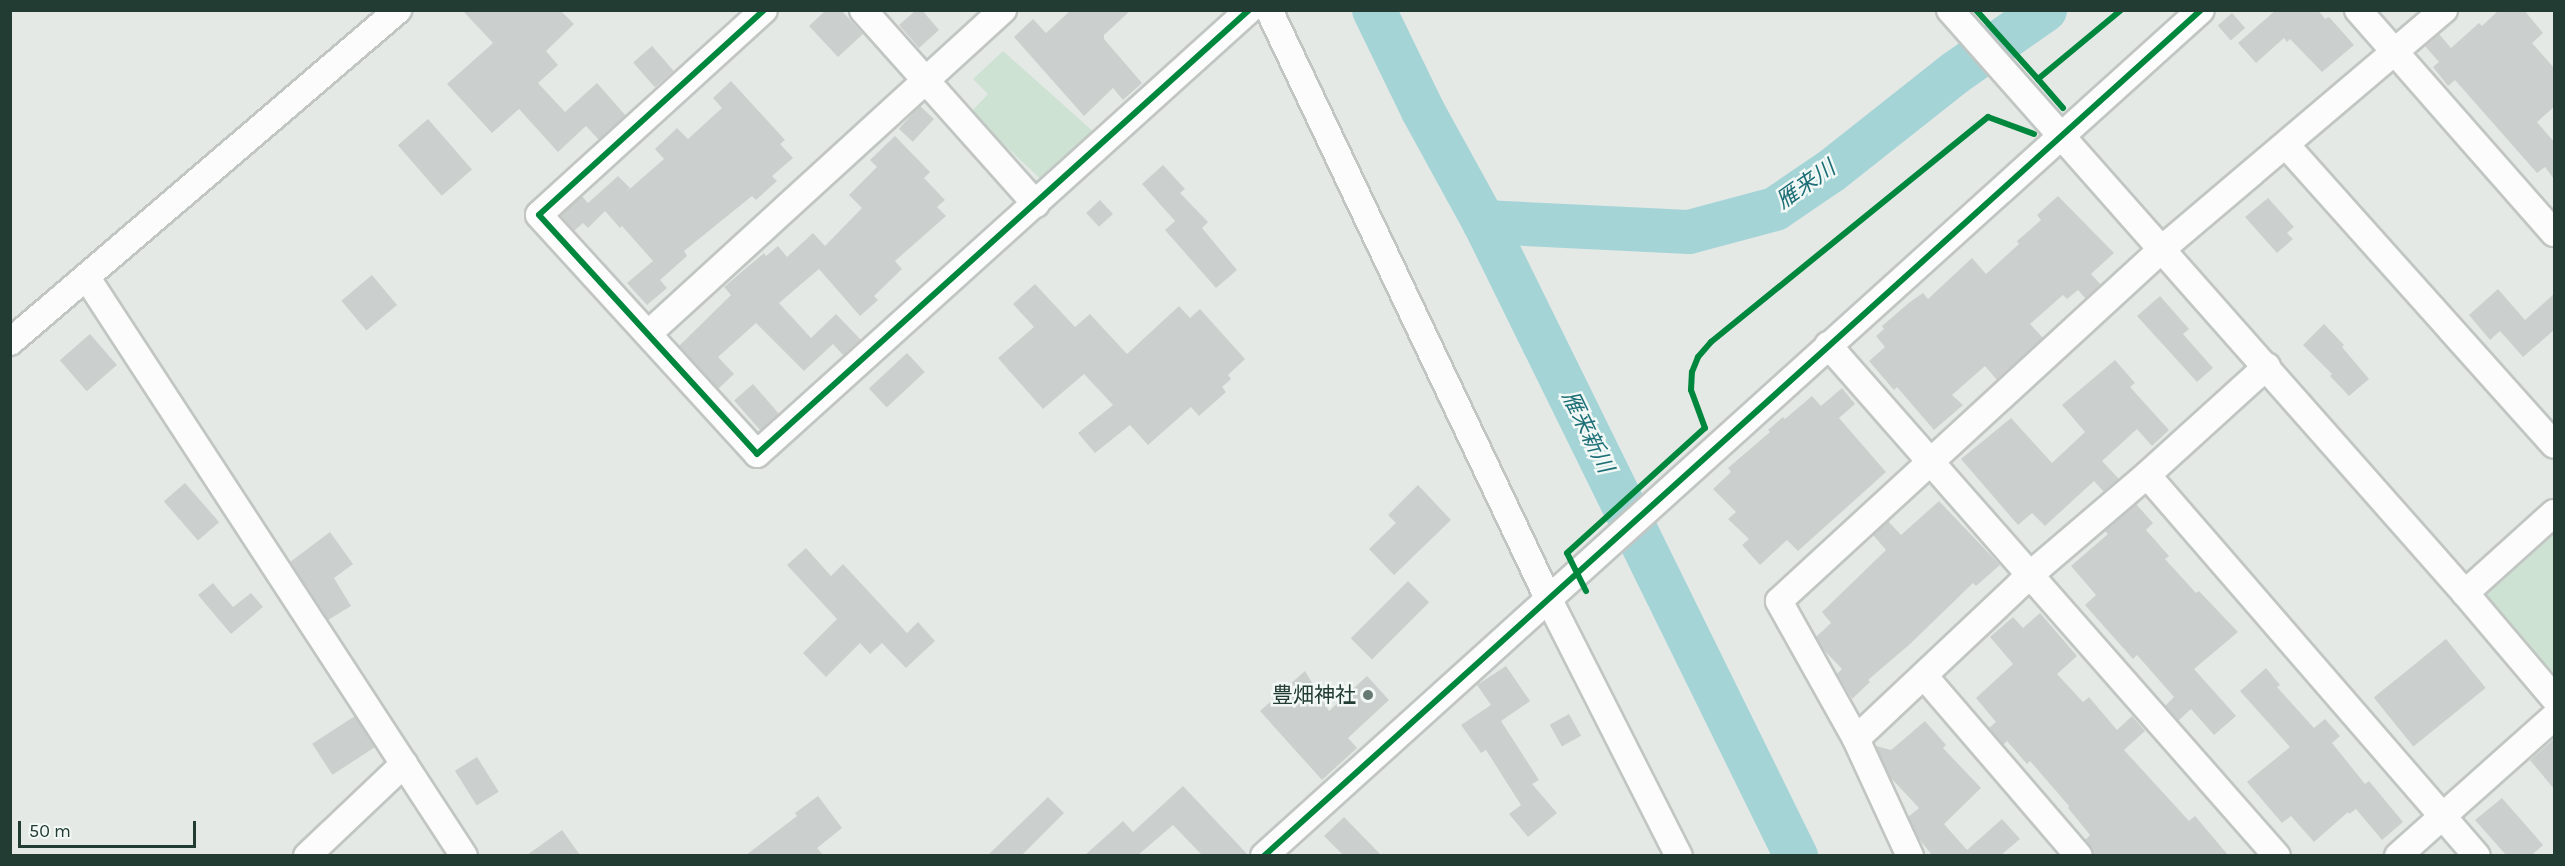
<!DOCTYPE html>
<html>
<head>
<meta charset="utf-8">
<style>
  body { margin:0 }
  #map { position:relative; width:2565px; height:866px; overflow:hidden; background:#e4e9e6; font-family:Karla,"Noto Sans JP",sans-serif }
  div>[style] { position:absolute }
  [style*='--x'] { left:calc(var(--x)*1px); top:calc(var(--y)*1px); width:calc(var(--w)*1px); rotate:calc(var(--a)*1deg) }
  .green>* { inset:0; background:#cde2d2 }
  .river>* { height:44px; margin:-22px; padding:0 22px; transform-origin:22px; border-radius:22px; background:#a5d4d7 }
  .building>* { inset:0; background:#cbd0ce; transform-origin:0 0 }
  .roads { filter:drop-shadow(2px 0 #c1c6c3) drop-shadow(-2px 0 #c1c6c3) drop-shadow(0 2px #c1c6c3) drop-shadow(0 -2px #c1c6c3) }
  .minor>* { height:26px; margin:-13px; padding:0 13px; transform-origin:13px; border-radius:13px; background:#fbfcfb }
  .cycleway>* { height:6px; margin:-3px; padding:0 3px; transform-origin:3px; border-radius:3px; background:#00873e }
  .dots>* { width:16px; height:16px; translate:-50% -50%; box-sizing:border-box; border:3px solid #f2f8f5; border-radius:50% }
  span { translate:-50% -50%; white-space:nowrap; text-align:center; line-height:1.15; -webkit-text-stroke:5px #f2f8f5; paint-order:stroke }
  .poi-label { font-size:21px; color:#223c33 }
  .right { translate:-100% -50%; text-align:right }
  .water-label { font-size:22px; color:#1d6f77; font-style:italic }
  .frame { position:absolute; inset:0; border:12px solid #223c33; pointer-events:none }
  .scale { position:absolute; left:18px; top:821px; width:178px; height:27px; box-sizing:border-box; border:3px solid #223c33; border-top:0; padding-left:8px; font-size:18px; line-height:21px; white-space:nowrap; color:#223c33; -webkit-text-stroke:4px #f2f8f5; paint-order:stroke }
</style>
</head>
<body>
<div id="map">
  <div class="green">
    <div style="clip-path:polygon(1003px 51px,1096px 134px,1046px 184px,970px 113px,988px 94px,973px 79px)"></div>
    <div style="clip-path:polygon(2554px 531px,2554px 673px,2482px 594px)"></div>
  </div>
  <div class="river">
    <div style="--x:1374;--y:10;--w:112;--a:64.1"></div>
    <div style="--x:1423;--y:111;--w:127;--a:61.2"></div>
    <div style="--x:1484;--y:222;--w:707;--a:63.8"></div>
    <div style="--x:1484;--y:222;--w:205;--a:2.8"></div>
    <div style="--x:1689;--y:232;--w:89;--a:-15"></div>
    <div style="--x:1775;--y:209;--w:68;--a:-34.2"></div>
    <div style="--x:1831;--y:171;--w:158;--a:-38.3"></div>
    <div style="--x:1955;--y:73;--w:110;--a:-35"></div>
  </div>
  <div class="building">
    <div style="clip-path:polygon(462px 10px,560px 10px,574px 24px,546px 51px,558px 65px,538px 83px,565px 112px,597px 83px,626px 116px,599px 140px,586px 126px,558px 152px,519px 109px,492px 133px,447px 84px,493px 43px)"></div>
    <div style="clip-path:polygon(826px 10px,841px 10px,863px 34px,838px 57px,809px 26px)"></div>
    <div style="clip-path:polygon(916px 10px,922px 10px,939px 30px,919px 48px,899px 25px)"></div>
    <div style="clip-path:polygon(1071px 10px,1131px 10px,1104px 35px,1104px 39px,1142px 83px,1123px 100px,1113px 88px,1084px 116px,1014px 37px,1033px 19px,1046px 33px)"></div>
    <div style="clip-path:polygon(2276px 10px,2318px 10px,2325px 19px,2329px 17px,2354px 45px,2322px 72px,2290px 39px,2287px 42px,2284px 38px,2256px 63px,2238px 43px)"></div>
    <div style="clip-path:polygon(2499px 10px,2524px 10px,2543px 33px,2532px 43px,2554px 68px,2554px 107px,2537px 122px,2554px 142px,2554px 179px,2545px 167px,2537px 173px,2455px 80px,2448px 86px,2433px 67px,2439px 62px,2425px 46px,2439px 34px,2451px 48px,2479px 23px,2482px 26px)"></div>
    <div style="left:2232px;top:13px;width:20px;height:19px;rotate:49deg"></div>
    <div style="left:652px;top:46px;width:33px;height:25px;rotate:49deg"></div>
    <div style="clip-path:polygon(731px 81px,785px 140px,780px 144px,793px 158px,772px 176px,777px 181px,756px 200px,752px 196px,684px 251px,687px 256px,660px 280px,667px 288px,647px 305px,627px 283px,653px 261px,622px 226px,620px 228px,605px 211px,588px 228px,583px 223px,574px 231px,560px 216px,582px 196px,588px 203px,618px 176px,630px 188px,625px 193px,664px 159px,655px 149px,677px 128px,688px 139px,722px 108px,713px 98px)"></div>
    <div style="left:920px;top:106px;width:19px;height:31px;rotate:43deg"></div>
    <div style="left:428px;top:119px;width:67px;height:40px;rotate:49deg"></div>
    <div style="clip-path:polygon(895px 136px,930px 172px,924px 178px,945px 200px,937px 207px,946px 216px,895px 261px,902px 269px,874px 296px,878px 300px,860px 316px,819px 269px,779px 303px,811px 338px,836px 314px,861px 340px,844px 356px,833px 344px,804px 371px,756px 323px,718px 357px,734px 374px,718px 389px,679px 346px,731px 295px,724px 287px,764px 253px,766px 256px,778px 246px,787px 257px,813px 233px,825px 246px,862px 208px,849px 195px,877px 167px,870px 160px)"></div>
    <div style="clip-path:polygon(1163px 165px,1185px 189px,1180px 193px,1208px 222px,1202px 228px,1237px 270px,1216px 288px,1165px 230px,1175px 221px,1142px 184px)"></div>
    <div style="clip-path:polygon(2058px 196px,2114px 253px,2091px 274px,2101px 285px,2086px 299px,2078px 290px,2067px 299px,2063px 295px,2030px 324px,2043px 338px,1997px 380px,1985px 366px,1952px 395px,1963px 405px,1934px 430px,1897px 387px,1894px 390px,1869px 361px,1885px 347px,1876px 336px,1884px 329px,1882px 326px,1910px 302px,1923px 293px,1928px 299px,1972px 258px,1986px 274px,2019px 244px,2017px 241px,2041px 220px,2037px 215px)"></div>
    <div style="clip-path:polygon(2268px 198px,2294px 227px,2287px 233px,2293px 239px,2277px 253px,2245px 217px)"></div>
    <div style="left:1100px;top:200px;width:19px;height:19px;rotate:47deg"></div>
    <div style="left:372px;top:275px;width:39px;height:40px;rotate:50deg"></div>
    <div style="clip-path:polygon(1035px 284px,1075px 327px,1090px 314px,1127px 354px,1179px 306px,1190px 318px,1200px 309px,1245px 359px,1228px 375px,1231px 379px,1222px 387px,1226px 392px,1199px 416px,1191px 407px,1148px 445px,1130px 425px,1095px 453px,1078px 433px,1113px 405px,1084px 374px,1043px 409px,998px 358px,1034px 327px,1013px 304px)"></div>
    <div style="clip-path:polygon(2498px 289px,2525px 320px,2554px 294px,2554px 330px,2523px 357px,2500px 331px,2490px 340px,2469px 315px)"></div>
    <div style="clip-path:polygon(2160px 296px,2189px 329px,2183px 334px,2213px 368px,2197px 382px,2137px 316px)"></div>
    <div style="clip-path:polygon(2324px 324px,2344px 345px,2342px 347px,2369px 379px,2349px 396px,2330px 376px,2332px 374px,2303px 345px)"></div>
    <div style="left:90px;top:334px;width:41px;height:40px;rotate:49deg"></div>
    <div style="left:907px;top:353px;width:26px;height:52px;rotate:47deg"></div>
    <div style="clip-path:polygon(2115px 360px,2135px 383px,2130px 387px,2169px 430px,2152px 446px,2137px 429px,2102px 461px,2119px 479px,2104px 492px,2094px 481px,2045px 526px,2032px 513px,2018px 525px,1961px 459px,2011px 418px,2052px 463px,2085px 432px,2062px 405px)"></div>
    <div style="left:753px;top:384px;width:40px;height:25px;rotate:49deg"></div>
    <div style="clip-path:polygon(1842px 388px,1855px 404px,1839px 418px,1886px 472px,1798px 551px,1787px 540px,1760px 565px,1742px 545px,1749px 539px,1728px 519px,1736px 512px,1713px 489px,1731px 472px,1728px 468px,1770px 432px,1768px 430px,1783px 417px,1785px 419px,1812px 396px,1821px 406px)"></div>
    <div style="left:185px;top:483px;width:52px;height:28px;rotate:49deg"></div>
    <div style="clip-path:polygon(1418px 485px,1451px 520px,1394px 575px,1369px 549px,1396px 523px,1388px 515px)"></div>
    <div style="clip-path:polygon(1939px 501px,2000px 565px,1976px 586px,1973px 583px,1910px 644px,1868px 680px,1870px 682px,1852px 699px,1837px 674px,1842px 669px,1822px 648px,1816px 637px,1831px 623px,1822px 612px,1886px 550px,1873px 535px,1888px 521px,1901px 535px)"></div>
    <div style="clip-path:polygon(2136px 504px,2153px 523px,2146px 530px,2169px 556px,2165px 559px,2196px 593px,2199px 591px,2238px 632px,2194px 669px,2236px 716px,2214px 735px,2191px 709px,2178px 721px,2165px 706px,2174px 697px,2137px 655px,2133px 659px,2085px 605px,2096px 595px,2071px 566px,2108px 534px,2105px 531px)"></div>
    <div style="clip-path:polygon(330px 532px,353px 564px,334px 578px,351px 606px,328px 620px,290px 562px)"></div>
    <div style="clip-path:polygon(806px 548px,831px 576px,843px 564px,907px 633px,918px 622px,935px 641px,906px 668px,882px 643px,870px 654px,860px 643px,826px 677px,803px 653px,837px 619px,787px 565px)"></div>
    <div style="left:1408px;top:581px;width:30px;height:81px;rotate:45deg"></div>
    <div style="clip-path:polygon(213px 583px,233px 607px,251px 593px,263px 607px,231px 634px,198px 595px)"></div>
    <div style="clip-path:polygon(2040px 613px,2077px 656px,2057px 674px,2083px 702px,2089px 697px,2117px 730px,2132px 716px,2145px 731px,2124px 750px,2189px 821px,2195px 816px,2228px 855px,2094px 855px,2085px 840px,2090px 835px,2068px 808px,2069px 806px,2030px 761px,2027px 764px,2007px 741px,2003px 745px,1989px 728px,1996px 722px,1976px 698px,2013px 664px,1990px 637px,2013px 617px,2023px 628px)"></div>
    <div style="left:2446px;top:639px;width:63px;height:93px;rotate:51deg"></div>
    <div style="clip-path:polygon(1506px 666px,1530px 701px,1501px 721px,1539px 780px,1532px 784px,1557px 813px,1528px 837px,1509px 814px,1521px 805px,1486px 750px,1481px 753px,1461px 725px,1491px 705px,1477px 685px)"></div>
    <div style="clip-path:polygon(2266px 668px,2280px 685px,2277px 687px,2314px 728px,2325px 719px,2340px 736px,2332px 743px,2365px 784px,2369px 781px,2403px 822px,2382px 840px,2356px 809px,2349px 814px,2348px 812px,2314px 842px,2291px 816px,2282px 823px,2247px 782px,2290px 747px,2240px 691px)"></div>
    <div style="clip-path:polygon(1305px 671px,1329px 711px,1367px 676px,1389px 700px,1348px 738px,1357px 748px,1322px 780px,1260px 711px)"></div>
    <div style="left:1569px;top:714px;width:25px;height:22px;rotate:61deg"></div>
    <div style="left:355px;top:716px;width:37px;height:51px;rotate:57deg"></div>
    <div style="clip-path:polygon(1925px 721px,1946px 745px,1943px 748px,1981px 788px,1944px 824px,1967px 850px,2002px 819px,2020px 839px,2001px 855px,1932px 855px,1919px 839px,1908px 817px,1919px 808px,1889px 776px,1876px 746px,1891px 750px)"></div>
    <div style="clip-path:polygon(2554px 739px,2554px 789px,2530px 760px)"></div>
    <div style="left:477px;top:757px;width:41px;height:26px;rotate:58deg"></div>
    <div style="clip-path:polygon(1183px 786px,1248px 855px,1202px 855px,1173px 825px,1138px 855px,1085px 855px,1123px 821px,1133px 832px)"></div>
    <div style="clip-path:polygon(818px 796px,842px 828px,817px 848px,823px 855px,746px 855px,797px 816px,795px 813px)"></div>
    <div style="clip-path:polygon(1048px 797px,1064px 813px,1022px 855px,988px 855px)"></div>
    <div style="clip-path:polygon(2502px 798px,2543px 845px,2532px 855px,2506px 855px,2475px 820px)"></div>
    <div style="clip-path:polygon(1344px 817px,1381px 855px,1343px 855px,1324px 836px)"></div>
    <div style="clip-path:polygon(562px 830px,580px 855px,527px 855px)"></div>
  </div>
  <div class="roads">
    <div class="minor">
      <div style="--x:764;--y:10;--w:304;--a:137.7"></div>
      <div style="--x:539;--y:215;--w:323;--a:47.6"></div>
      <div style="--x:757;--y:454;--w:663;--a:-42.06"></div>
      <div style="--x:863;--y:10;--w:260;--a:48.3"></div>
      <div style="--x:1269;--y:10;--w:651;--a:64.62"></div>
      <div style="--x:1548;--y:598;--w:289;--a:63.1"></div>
      <div style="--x:1950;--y:10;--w:778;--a:48.54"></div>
      <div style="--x:2358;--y:10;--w:297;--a:48.7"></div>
      <div style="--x:2286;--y:145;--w:402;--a:48.2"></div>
      <div style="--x:87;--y:278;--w:690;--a:56.89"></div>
      <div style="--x:648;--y:334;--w:481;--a:-42.4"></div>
      <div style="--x:10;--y:342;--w:511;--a:-40.55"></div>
      <div style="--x:1828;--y:345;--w:680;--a:48.7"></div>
      <div style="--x:2147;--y:475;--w:504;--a:49.1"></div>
      <div style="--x:2554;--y:513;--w:120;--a:138"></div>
      <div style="--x:2465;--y:593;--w:138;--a:49.7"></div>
      <div style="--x:1925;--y:677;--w:236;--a:49.3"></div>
      <div style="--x:1856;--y:739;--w:241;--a:-43.3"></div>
      <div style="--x:2031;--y:574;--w:153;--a:-40.5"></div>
      <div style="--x:2147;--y:475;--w:162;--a:-42.2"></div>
      <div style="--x:307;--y:856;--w:134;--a:-43.5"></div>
      <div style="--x:1264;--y:856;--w:1262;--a:-42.08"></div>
      <div style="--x:1910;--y:856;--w:129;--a:-114.8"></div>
      <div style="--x:1856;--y:739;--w:158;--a:-119.2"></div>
      <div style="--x:1779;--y:601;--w:520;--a:-42.58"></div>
      <div style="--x:2162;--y:249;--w:370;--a:-40.3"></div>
      <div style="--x:2398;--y:856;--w:209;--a:-41.7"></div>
    </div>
  </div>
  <div class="cycleway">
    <div style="--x:764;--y:10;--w:304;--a:137.7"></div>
    <div style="--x:539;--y:215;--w:323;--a:47.6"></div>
    <div style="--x:757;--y:454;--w:663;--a:-42.06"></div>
    <div style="--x:1976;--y:10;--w:93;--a:48.1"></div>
    <div style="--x:2063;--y:108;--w:38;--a:-131"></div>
    <div style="--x:2038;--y:79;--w:108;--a:-39.7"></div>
    <div style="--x:1586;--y:591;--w:42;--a:-116.6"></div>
    <div style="--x:1567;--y:553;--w:186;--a:-42.2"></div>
    <div style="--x:1705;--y:428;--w:40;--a:-110.2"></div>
    <div style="--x:1691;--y:390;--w:18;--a:-87"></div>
    <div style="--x:1692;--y:372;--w:16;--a:-68"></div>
    <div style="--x:1698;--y:357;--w:20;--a:-49"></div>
    <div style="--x:1711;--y:342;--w:357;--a:-39.1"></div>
    <div style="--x:1988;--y:117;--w:49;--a:20.3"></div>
    <div style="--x:1264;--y:856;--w:1262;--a:-42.08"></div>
  </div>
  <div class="dots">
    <div style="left:1368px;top:695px;background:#667972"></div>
  </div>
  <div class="poi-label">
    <span class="right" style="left:1356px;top:695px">豊畑神社</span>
  </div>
  <div class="water-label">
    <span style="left:1806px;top:185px;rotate:-35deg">雁来川</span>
    <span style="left:1587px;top:432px;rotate:64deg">雁来新川</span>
  </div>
  <div class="frame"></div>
  <div class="scale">50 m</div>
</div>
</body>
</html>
